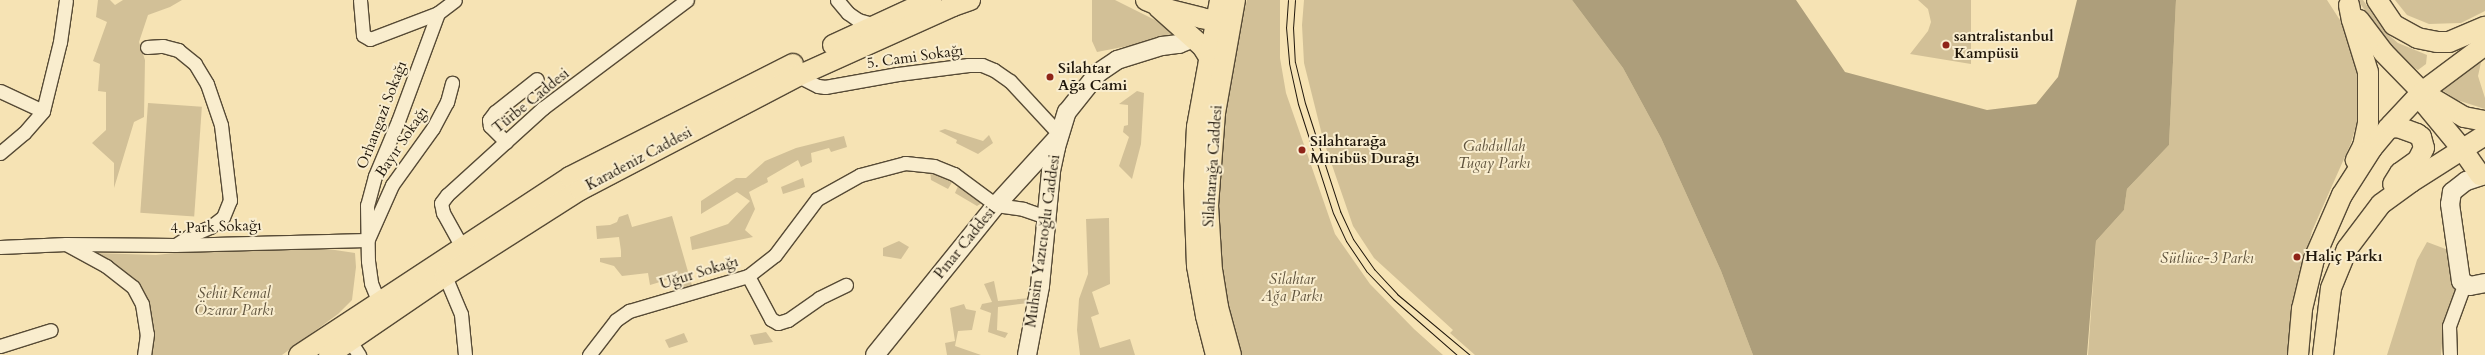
<!DOCTYPE html>
<html>
<head>
<meta charset="utf-8">
<style>
  body { margin:0 }
  #map { position:relative; width:2485px; height:355px; overflow:hidden; background:#f6e3b4; font-family:Cardo,serif }
  div>[style] { position:absolute }
  [style*='--x'] { left:calc(var(--x)*1px); top:calc(var(--y)*1px); width:calc(var(--w)*1px); rotate:calc(var(--a)*1deg) }
  .green>* { inset:0; background:#d2c097; transform-origin:0 0 }
  .water>* { inset:0; background:#ad9e7b }
  .roads { filter:drop-shadow(1px 0 #564a35) drop-shadow(-1px 0 #564a35) drop-shadow(0 1px #564a35) drop-shadow(0 -1px #564a35) }
  .street>* { height:13px; margin:-6.5px; padding:0 6.5px; transform-origin:6.5px; border-radius:6.5px; background:#f9edce }
  .secondary>* { height:18px; margin:-9px; padding:0 9px; transform-origin:9px; border-radius:9px; background:#f9edce }
  .primary>* { height:20px; margin:-10px; padding:0 10px; transform-origin:10px; border-radius:10px; background:#f6e3b4 }
  .tram>* { height:1px; margin:-0.5px; padding:0 0.5px; transform-origin:0.5px; border-radius:0.5px; background:#20170b }
  .dots>* { width:11px; height:11px; translate:-50% -50%; box-sizing:border-box; border:2px solid #f9edce; border-radius:50% }
  span { translate:-50% -50%; white-space:nowrap; text-align:center; line-height:1.15; -webkit-text-stroke:4px #f9edce; paint-order:stroke }
  .poi-label { font-size:15px; color:#20170b; font-weight:700 }
  .left { translate:0 -50%; text-align:left }
  .street-label { font-size:15px; color:#20170b }
  .park-label { font-size:15px; color:#5e523c; font-style:italic }
</style>
</head>
<body>
<div id="map">
  <div class="green">
    <div style="clip-path:polygon(98px 0,110px 0,115px 5px,123px 0,182px 0,170px 7px,148px 15px,139px 42px,145px 60px,144px 117px,134px 122px,114px 188px,114px 163px,92px 143px,106px 130px,106px 92px,98px 91px,100px 64px,93px 61px,107px 22px,96px 17px)"></div>
    <div style="clip-path:polygon(1092px 0,1115px 0,1155px 20px,1175px 35px,1174px 37px,1097px 52px,1092px 41px)"></div>
    <div style="clip-path:polygon(1247px 0,1280px 0,1280px 58px,1286px 93px,1335px 234px,1370px 284px,1414px 329px,1443px 355px,1239px 355px,1219px 261px,1215px 203px,1224px 90px)"></div>
    <div style="clip-path:polygon(1304px 0,1572px 0,1623px 68px,1661px 138px,1721px 271px,1753px 355px,1475px 355px,1450px 333px,1453px 330px,1374px 258px,1353px 226px,1323px 139px,1304px 63px,1302px 25px)"></div>
    <div style="clip-path:polygon(1918px 0,1971px 0,1971px 64px,1910px 54px,1928px 31px,1931px 22px,1928px 9px)"></div>
    <div style="clip-path:polygon(2176px 0,2327px 0,2347px 31px,2354px 50px,2360px 92px,2358px 119px,2351px 143px,2312px 231px,2292px 311px,2292px 355px,2088px 355px,2096px 241px,2124px 210px,2127px 189px,2169px 145px)"></div>
    <div style="clip-path:polygon(2358px 0,2363px 0,2385px 32px,2398px 43px,2427px 55px,2426px 64px,2418px 70px,2410px 65px,2380px 34px)"></div>
    <div style="clip-path:polygon(2395px 0,2485px 0,2485px 11px,2461px 23px,2429px 24px,2407px 15px)"></div>
    <div style="clip-path:polygon(2482px 58px,2478px 76px,2485px 98px,2485px 109px,2457px 100px,2442px 90px)"></div>
    <div style="clip-path:polygon(1137px 91px,1144px 93px,1141px 144px,1132px 179px,1119px 166px,1129px 137px,1123px 132px,1124px 126px,1128px 125px,1128px 105px,1119px 104px)"></div>
    <div style="left:148px;top:103px;width:54px;height:110px;rotate:4deg"></div>
    <div style="clip-path:polygon(945px 129px,983px 141px,989px 135px,993px 143px,978px 154px,956px 143px,957px 140px,939px 131px)"></div>
    <div style="clip-path:polygon(844px 136px,847px 147px,831px 152px,829px 148px,811px 153px,812px 162px,801px 167px,798px 160px,767px 178px,768px 182px,749px 192px,755px 209px,745px 230px,753px 237px,692px 250px,690px 237px,728px 224px,750px 201px,737px 192px,701px 214px,701px 201px,736px 178px,746px 178px,765px 161px,796px 148px)"></div>
    <div style="clip-path:polygon(930px 170px,954px 179px,948px 189px,931px 180px)"></div>
    <div style="clip-path:polygon(803px 178px,805px 187px,783px 194px,781px 187px)"></div>
    <div style="clip-path:polygon(959px 184px,982px 203px,977px 206px,955px 193px)"></div>
    <div style="clip-path:polygon(628px 214px,632px 227px,672px 216px,693px 289px,675px 293px,670px 279px,650px 285px,648px 273px,622px 276px,614px 266px,600px 262px,600px 258px,621px 257px,621px 251px,619px 237px,597px 239px,596px 226px,610px 225px,617px 222px,619px 217px)"></div>
    <div style="clip-path:polygon(1109px 218px,1110px 284px,1092px 292px,1099px 314px,1091px 317px,1100px 348px,1130px 339px,1135px 355px,1080px 355px,1077px 330px,1079px 299px,1088px 274px,1086px 219px)"></div>
    <div style="clip-path:polygon(899px 241px,909px 247px,901px 259px,883px 256px,883px 248px)"></div>
    <div style="clip-path:polygon(2427px 242px,2451px 251px,2457px 287px,2444px 319px,2441px 355px,2387px 355px,2417px 260px)"></div>
    <div style="clip-path:polygon(229px 247px,315px 247px,355px 253px,356px 267px,352px 300px,338px 314px,282px 355px,151px 355px,152px 315px,135px 279px,94px 253px,156px 255px)"></div>
    <div style="clip-path:polygon(994px 281px,998px 301px,1030px 298px,1028px 303px,998px 307px,997px 330px,1008px 333px,1005px 338px,988px 332px,991px 313px,980px 309px,982px 304px,992px 302px,984px 284px)"></div>
    <div style="clip-path:polygon(964px 304px,966px 309px,976px 311px,972px 330px,958px 331px,955px 346px,981px 355px,947px 355px,945px 343px,955px 341px,950px 308px)"></div>
    <div style="clip-path:polygon(766px 332px,773px 342px,754px 345px,750px 335px)"></div>
    <div style="clip-path:polygon(684px 333px,688px 342px,669px 348px,665px 340px)"></div>
  </div>
  <div class="water">
    <div style="clip-path:polygon(1572px 0,1796px 0,1845px 72px,1987px 110px,2036px 104px,2058px 77px,2077px 0,2176px 0,2169px 145px,2127px 189px,2124px 210px,2096px 241px,2087px 355px,1753px 355px,1721px 271px,1661px 138px,1623px 68px)"></div>
  </div>
  <div class="roads">
    <div class="street">
      <div style="--x:360;--y:0;--w:35;--a:85"></div>
      <div style="--x:363;--y:35;--w:8;--a:30"></div>
      <div style="--x:370;--y:39;--w:73;--a:-20.9"></div>
      <div style="--x:438;--y:13;--w:115;--a:110.3"></div>
      <div style="--x:398;--y:121;--w:60;--a:112.7"></div>
      <div style="--x:375;--y:176;--w:30;--a:105"></div>
      <div style="--x:367;--y:205;--w:56;--a:89"></div>
      <div style="--x:368;--y:261;--w:22;--a:82"></div>
      <div style="--x:371;--y:283;--w:22;--a:68"></div>
      <div style="--x:837;--y:0;--w:17;--a:50"></div>
      <div style="--x:848;--y:13;--w:12;--a:35"></div>
      <div style="--x:858;--y:20;--w:19;--a:16"></div>
      <div style="--x:438;--y:13;--w:21;--a:-37"></div>
      <div style="--x:147;--y:47;--w:16;--a:-4"></div>
      <div style="--x:163;--y:46;--w:16;--a:15"></div>
      <div style="--x:178;--y:50;--w:22;--a:39"></div>
      <div style="--x:195;--y:64;--w:23;--a:59"></div>
      <div style="--x:207;--y:84;--w:43;--a:71.1"></div>
      <div style="--x:221;--y:125;--w:76;--a:83.2"></div>
      <div style="--x:230;--y:200;--w:18;--a:112"></div>
      <div style="--x:223;--y:217;--w:16;--a:142"></div>
      <div style="--x:210;--y:227;--w:21;--a:157"></div>
      <div style="--x:191;--y:235;--w:17;--a:147"></div>
      <div style="--x:798;--y:76;--w:22;--a:27"></div>
      <div style="--x:818;--y:86;--w:7;--a:8"></div>
      <div style="--x:825;--y:87;--w:74;--a:-10.1"></div>
      <div style="--x:898;--y:74;--w:71;--a:-7.3"></div>
      <div style="--x:968;--y:65;--w:14;--a:0"></div>
      <div style="--x:982;--y:65;--w:13;--a:23"></div>
      <div style="--x:994;--y:70;--w:19;--a:35"></div>
      <div style="--x:1010;--y:81;--w:74;--a:47.2"></div>
      <div style="--x:0;--y:91;--w:47;--a:24.9"></div>
      <div style="--x:506;--y:142;--w:23;--a:-135"></div>
      <div style="--x:490;--y:126;--w:6;--a:-99"></div>
      <div style="--x:489;--y:120;--w:10;--a:-53"></div>
      <div style="--x:495;--y:112;--w:53;--a:-38.2"></div>
      <div style="--x:0;--y:153;--w:31;--a:-40"></div>
      <div style="--x:24;--y:133;--w:29;--a:-49"></div>
      <div style="--x:43;--y:111;--w:71;--a:-76.2"></div>
      <div style="--x:60;--y:42;--w:42;--a:-81.9"></div>
      <div style="--x:368;--y:239;--w:59;--a:-66"></div>
      <div style="--x:392;--y:185;--w:70;--a:-54.3"></div>
      <div style="--x:433;--y:128;--w:30;--a:-62"></div>
      <div style="--x:447;--y:102;--w:20;--a:-75"></div>
      <div style="--x:66;--y:244;--w:109;--a:0.5"></div>
      <div style="--x:175;--y:245;--w:192;--a:-1.5"></div>
      <div style="--x:0;--y:247;--w:66;--a:-2.6"></div>
      <div style="--x:66;--y:244;--w:46;--a:28.8"></div>
      <div style="--x:106;--y:266;--w:34;--a:38"></div>
      <div style="--x:133;--y:287;--w:19;--a:62"></div>
      <div style="--x:142;--y:304;--w:30;--a:81"></div>
      <div style="--x:147;--y:334;--w:21;--a:98"></div>
      <div style="--x:462;--y:247;--w:39;--a:-119"></div>
      <div style="--x:443;--y:213;--w:10;--a:-101"></div>
      <div style="--x:441;--y:203;--w:10;--a:-53"></div>
      <div style="--x:447;--y:195;--w:130;--a:-42.2"></div>
      <div style="--x:543;--y:108;--w:180;--a:-36.9"></div>
      <div style="--x:445;--y:276;--w:41;--a:67.2"></div>
      <div style="--x:461;--y:314;--w:41;--a:84.4"></div>
      <div style="--x:748;--y:276;--w:49;--a:61.9"></div>
      <div style="--x:771;--y:319;--w:8;--a:30"></div>
      <div style="--x:778;--y:323;--w:10;--a:-17"></div>
      <div style="--x:788;--y:320;--w:38;--a:-35"></div>
      <div style="--x:819;--y:298;--w:30;--a:-26"></div>
      <div style="--x:350;--y:341;--w:17;--a:57"></div>
      <div style="--x:0;--y:346;--w:53;--a:-17.4"></div>
      <div style="--x:589;--y:355;--w:44;--a:-52.4"></div>
      <div style="--x:616;--y:320;--w:16;--a:-35"></div>
      <div style="--x:629;--y:311;--w:124;--a:-16.4"></div>
      <div style="--x:748;--y:276;--w:34;--a:-38"></div>
      <div style="--x:775;--y:255;--w:70;--a:-53.1"></div>
      <div style="--x:817;--y:199;--w:49;--a:-29.2"></div>
      <div style="--x:860;--y:175;--w:47;--a:-14.9"></div>
      <div style="--x:905;--y:163;--w:29;--a:6"></div>
      <div style="--x:934;--y:166;--w:22;--a:22"></div>
      <div style="--x:954;--y:174;--w:52;--a:36.4"></div>
      <div style="--x:996;--y:205;--w:27;--a:8"></div>
      <div style="--x:1023;--y:209;--w:24;--a:19"></div>
      <div style="--x:2450;--y:355;--w:29;--a:-92"></div>
      <div style="--x:2449;--y:326;--w:44;--a:-69.9"></div>
    </div>
    <div class="secondary">
      <div style="--x:2485;--y:175;--w:20;--a:162"></div>
      <div style="--x:2466;--y:181;--w:18;--a:142"></div>
      <div style="--x:2452;--y:192;--w:12;--a:99"></div>
      <div style="--x:2450;--y:204;--w:78;--a:81.9"></div>
      <div style="--x:2461;--y:281;--w:10;--a:29"></div>
      <div style="--x:2470;--y:286;--w:15;--a:-11"></div>
      <div style="--x:875;--y:355;--w:193;--a:-51.1"></div>
      <div style="--x:996;--y:205;--w:92;--a:-47.6"></div>
      <div style="--x:1027;--y:355;--w:70;--a:-79.3"></div>
      <div style="--x:1040;--y:286;--w:116;--a:-84.5"></div>
      <div style="--x:1051;--y:171;--w:25;--a:-78"></div>
      <div style="--x:1056;--y:147;--w:37;--a:-73"></div>
      <div style="--x:1067;--y:112;--w:50;--a:-51.5"></div>
      <div style="--x:1098;--y:73;--w:23;--a:-34"></div>
      <div style="--x:1117;--y:60;--w:47;--a:-17.3"></div>
      <div style="--x:1162;--y:46;--w:17;--a:-7"></div>
      <div style="--x:1179;--y:44;--w:16;--a:-22"></div>
    </div>
    <div class="primary">
      <div style="--x:1146;--y:0;--w:26;--a:23"></div>
      <div style="--x:1170;--y:10;--w:32;--a:14"></div>
      <div style="--x:1201;--y:18;--w:15;--a:11"></div>
      <div style="--x:1216;--y:21;--w:13;--a:-18"></div>
      <div style="--x:2377;--y:0;--w:30;--a:56"></div>
      <div style="--x:2394;--y:25;--w:26;--a:29"></div>
      <div style="--x:2417;--y:38;--w:20;--a:11"></div>
      <div style="--x:2437;--y:42;--w:12;--a:0"></div>
      <div style="--x:2449;--y:42;--w:39;--a:-23"></div>
      <div style="--x:2349;--y:5;--w:15;--a:79"></div>
      <div style="--x:2352;--y:20;--w:54;--a:72.9"></div>
      <div style="--x:2368;--y:72;--w:51;--a:90"></div>
      <div style="--x:2368;--y:123;--w:24;--a:102"></div>
      <div style="--x:2363;--y:146;--w:16;--a:117"></div>
      <div style="--x:1158;--y:7;--w:59;--a:41.6"></div>
      <div style="--x:1202;--y:46;--w:13;--a:58"></div>
      <div style="--x:2359;--y:20;--w:41;--a:52.9"></div>
      <div style="--x:2384;--y:53;--w:54;--a:45.7"></div>
      <div style="--x:2422;--y:92;--w:49;--a:30.8"></div>
      <div style="--x:2464;--y:117;--w:21;--a:11"></div>
      <div style="--x:833;--y:45;--w:108;--a:-24.7"></div>
      <div style="--x:2422;--y:96;--w:7;--a:74"></div>
      <div style="--x:2424;--y:103;--w:60;--a:50.4"></div>
      <div style="--x:2462;--y:149;--w:32;--a:55"></div>
      <div style="--x:2388;--y:128;--w:10;--a:-6"></div>
      <div style="--x:2398;--y:127;--w:20;--a:20"></div>
      <div style="--x:2417;--y:134;--w:5;--a:37"></div>
      <div style="--x:2421;--y:137;--w:11;--a:75"></div>
      <div style="--x:2424;--y:148;--w:13;--a:117"></div>
      <div style="--x:2418;--y:160;--w:22;--a:144"></div>
      <div style="--x:2400;--y:173;--w:13;--a:122"></div>
      <div style="--x:299;--y:355;--w:324;--a:-33.3"></div>
      <div style="--x:570;--y:177;--w:250;--a:-26.9"></div>
      <div style="--x:329;--y:355;--w:140;--a:-34.3"></div>
      <div style="--x:445;--y:276;--w:160;--a:-32.5"></div>
      <div style="--x:580;--y:190;--w:246;--a:-27.6"></div>
      <div style="--x:798;--y:76;--w:170;--a:-24.3"></div>
      <div style="--x:953;--y:6;--w:18;--a:-19"></div>
      <div style="--x:1216;--y:355;--w:40;--a:-104.4"></div>
      <div style="--x:1206;--y:316;--w:51;--a:-100.2"></div>
      <div style="--x:1197;--y:266;--w:80;--a:-92.1"></div>
      <div style="--x:1194;--y:186;--w:59;--a:-87.1"></div>
      <div style="--x:1197;--y:127;--w:129;--a:-79.7"></div>
      <div style="--x:1231;--y:355;--w:50;--a:-105.2"></div>
      <div style="--x:1218;--y:307;--w:36;--a:-99"></div>
      <div style="--x:1212;--y:271;--w:65;--a:-93.5"></div>
      <div style="--x:1208;--y:206;--w:93;--a:-85.7"></div>
      <div style="--x:1215;--y:113;--w:115;--a:-80"></div>
      <div style="--x:2298;--y:355;--w:46;--a:-85"></div>
      <div style="--x:2302;--y:309;--w:51;--a:-76.5"></div>
      <div style="--x:2314;--y:259;--w:70;--a:-66.4"></div>
      <div style="--x:2342;--y:195;--w:56;--a:-57.4"></div>
      <div style="--x:2372;--y:148;--w:30;--a:-50"></div>
      <div style="--x:2391;--y:125;--w:45;--a:-46.8"></div>
      <div style="--x:2422;--y:92;--w:79;--a:-36.7"></div>
      <div style="--x:2323;--y:355;--w:67;--a:-83.2"></div>
      <div style="--x:2331;--y:288;--w:42;--a:-67.7"></div>
      <div style="--x:2347;--y:249;--w:56;--a:-52.9"></div>
      <div style="--x:2381;--y:204;--w:37;--a:-36"></div>
      <div style="--x:2411;--y:182;--w:88;--a:-32.4"></div>
    </div>
  </div>
  <div class="tram">
    <div style="--x:1288;--y:0;--w:27;--a:94"></div>
    <div style="--x:1286;--y:27;--w:36;--a:85"></div>
    <div style="--x:1289;--y:63;--w:42;--a:77.6"></div>
    <div style="--x:1298;--y:104;--w:114;--a:72.2"></div>
    <div style="--x:1333;--y:213;--w:31;--a:65"></div>
    <div style="--x:1346;--y:241;--w:37;--a:56"></div>
    <div style="--x:1367;--y:272;--w:37;--a:46"></div>
    <div style="--x:1393;--y:299;--w:85;--a:41.2"></div>
    <div style="--x:1295;--y:0;--w:27;--a:94"></div>
    <div style="--x:1293;--y:27;--w:35;--a:87"></div>
    <div style="--x:1295;--y:62;--w:42;--a:76.3"></div>
    <div style="--x:1305;--y:103;--w:114;--a:72"></div>
    <div style="--x:1340;--y:211;--w:31;--a:65"></div>
    <div style="--x:1353;--y:239;--w:37;--a:55"></div>
    <div style="--x:1374;--y:269;--w:34;--a:47"></div>
    <div style="--x:1397;--y:294;--w:95;--a:39.9"></div>
  </div>
  <div class="dots">
    <div style="left:1946px;top:45px;background:#8f2418"></div>
    <div style="left:1050px;top:77px;background:#8f2418"></div>
    <div style="left:1302px;top:150px;background:#8f2418"></div>
    <div style="left:2297px;top:257px;background:#8f2418"></div>
  </div>
  <div class="poi-label">
    <span class="left" style="left:1954px;top:45px">santralistanbul<br>Kampüsü</span>
    <span class="left" style="left:1058px;top:77px">Silahtar<br>Ağa Cami</span>
    <span class="left" style="left:1310px;top:150px">Silahtarağa<br>Minibüs Durağı</span>
    <span class="left" style="left:2305px;top:257px">Haliç Parkı</span>
  </div>
  <div class="street-label">
    <span style="left:915px;top:57px;rotate:-8deg">5. Cami Sokağı</span>
    <span style="left:531px;top:101px;rotate:-39deg">Türbe Caddesi</span>
    <span style="left:382px;top:115px;rotate:-69deg">Orhangazi Sokağı</span>
    <span style="left:402px;top:142px;rotate:-56deg">Bayır Sokağı</span>
    <span style="left:639px;top:159px;rotate:-28deg">Karadeniz Caddesi</span>
    <span style="left:1213px;top:166px;rotate:-86deg">Silahtarağa Caddesi</span>
    <span style="left:216px;top:227px;rotate:-2deg">4. Park Sokağı</span>
    <span style="left:1043px;top:241px;rotate:-82deg">Muhsin Yazıcıoğlu Caddesi</span>
    <span style="left:965px;top:243px;rotate:-51deg">Pınar Caddesi</span>
    <span style="left:699px;top:273px;rotate:-17deg">Uğur Sokağı</span>
  </div>
  <div class="park-label">
    <span style="left:1494px;top:155px">Gabdullah<br>Tugay Parkı</span>
    <span style="left:2207px;top:259px">Sütlüce-3 Parkı</span>
    <span style="left:1292px;top:288px">Silahtar<br>Ağa Parkı</span>
    <span style="left:234px;top:302px">Şehit Kemal<br>Özarar Parkı</span>
  </div>
</div>
</body>
</html>
